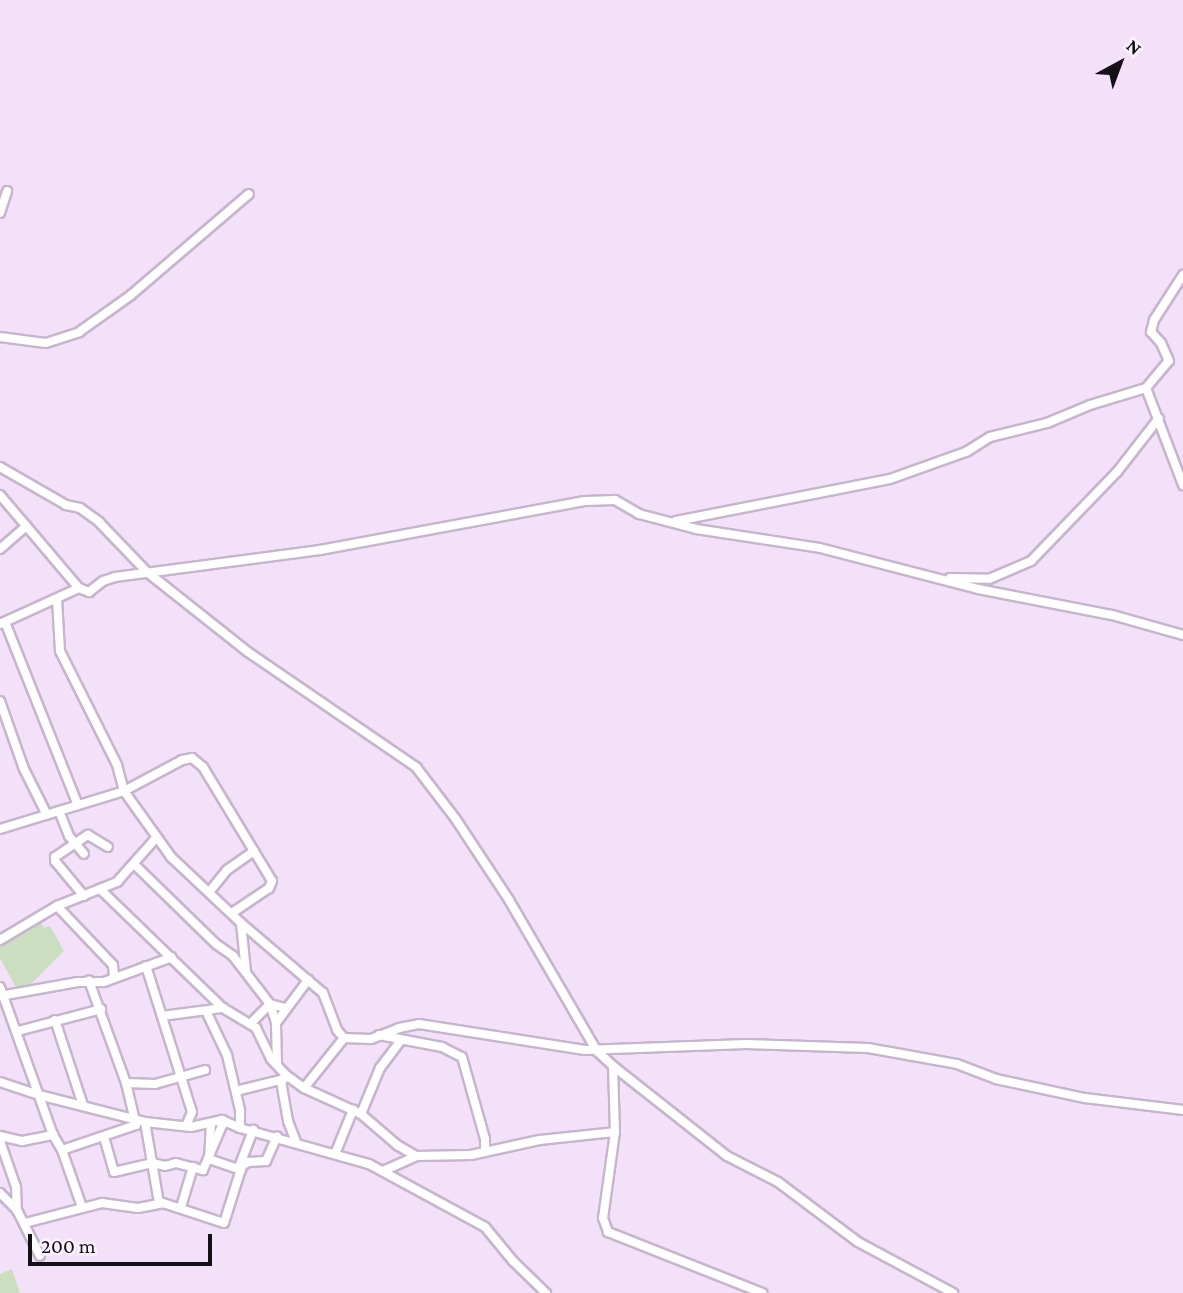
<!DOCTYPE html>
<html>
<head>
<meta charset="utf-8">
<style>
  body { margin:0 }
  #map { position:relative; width:1183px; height:1293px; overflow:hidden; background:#f3e1fa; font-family:"Crimson Pro",serif }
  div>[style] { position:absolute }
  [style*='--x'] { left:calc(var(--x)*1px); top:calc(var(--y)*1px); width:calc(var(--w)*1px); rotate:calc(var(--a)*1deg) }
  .green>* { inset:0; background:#cbdebf }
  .roads { filter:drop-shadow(2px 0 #c7b5ce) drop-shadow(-2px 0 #c7b5ce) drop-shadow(0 2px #c7b5ce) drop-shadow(0 -2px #c7b5ce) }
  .minor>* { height:8px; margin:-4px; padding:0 4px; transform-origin:4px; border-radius:4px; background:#fff }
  span { translate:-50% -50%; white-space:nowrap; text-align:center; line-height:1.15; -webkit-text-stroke:6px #faf2fd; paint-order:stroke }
  .north { position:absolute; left:1085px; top:28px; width:70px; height:70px; -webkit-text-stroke:5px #faf2fd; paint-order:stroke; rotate:41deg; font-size:19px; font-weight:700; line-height:28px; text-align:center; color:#150f17 }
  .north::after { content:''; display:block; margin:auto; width:24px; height:32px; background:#150f17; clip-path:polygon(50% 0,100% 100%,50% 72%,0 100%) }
  .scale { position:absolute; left:28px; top:1234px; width:184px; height:32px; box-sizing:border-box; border:4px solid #150f17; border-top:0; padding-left:9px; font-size:21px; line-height:24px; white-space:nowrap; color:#150f17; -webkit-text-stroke:5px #faf2fd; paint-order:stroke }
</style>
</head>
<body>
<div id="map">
  <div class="green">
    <div style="clip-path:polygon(38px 919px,44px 928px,50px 926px,64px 951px,25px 990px,15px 986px,0 958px,0 946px)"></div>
    <div style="clip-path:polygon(12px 1269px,20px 1293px,0 1293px,0 1274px)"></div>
  </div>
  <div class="roads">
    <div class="minor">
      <div style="--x:0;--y:213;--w:23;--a:-72"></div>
      <div style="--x:0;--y:337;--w:46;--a:7.4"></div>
      <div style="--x:46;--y:343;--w:35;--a:-18"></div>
      <div style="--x:79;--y:332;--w:64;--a:-35.4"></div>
      <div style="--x:131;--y:295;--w:155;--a:-40.6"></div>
      <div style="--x:1146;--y:388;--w:104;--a:69.1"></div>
      <div style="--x:0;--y:467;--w:76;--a:29.9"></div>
      <div style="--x:66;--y:505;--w:14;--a:12"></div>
      <div style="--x:80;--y:508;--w:24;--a:36"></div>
      <div style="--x:99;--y:522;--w:69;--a:46.2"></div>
      <div style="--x:147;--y:572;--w:129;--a:38.4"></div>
      <div style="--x:248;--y:652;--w:204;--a:34.4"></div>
      <div style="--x:416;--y:767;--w:64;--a:52.6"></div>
      <div style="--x:455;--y:818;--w:98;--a:56.6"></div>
      <div style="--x:509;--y:900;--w:175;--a:59.8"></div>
      <div style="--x:597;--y:1051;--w:22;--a:43"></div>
      <div style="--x:613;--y:1066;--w:145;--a:38.3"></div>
      <div style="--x:727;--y:1156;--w:57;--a:27"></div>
      <div style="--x:778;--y:1182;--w:100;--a:36.9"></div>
      <div style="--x:858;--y:1242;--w:108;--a:28.2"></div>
      <div style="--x:0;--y:495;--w:122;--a:49.7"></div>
      <div style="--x:676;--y:521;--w:218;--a:-11.1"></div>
      <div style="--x:890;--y:479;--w:81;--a:-19.6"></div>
      <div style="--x:966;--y:452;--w:28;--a:-32"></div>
      <div style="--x:990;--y:437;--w:59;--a:-13.8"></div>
      <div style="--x:1047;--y:423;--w:47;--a:-22.7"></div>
      <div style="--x:1090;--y:405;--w:59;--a:-16.9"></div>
      <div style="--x:1146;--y:388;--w:35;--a:-50"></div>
      <div style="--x:1169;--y:361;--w:20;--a:-114"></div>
      <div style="--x:1161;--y:343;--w:15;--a:-132"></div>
      <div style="--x:1151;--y:332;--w:12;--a:-76"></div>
      <div style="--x:1154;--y:320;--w:54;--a:-57.2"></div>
      <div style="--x:0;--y:549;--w:35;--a:-41"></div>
      <div style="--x:950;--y:578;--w:39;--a:1"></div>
      <div style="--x:989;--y:579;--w:46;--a:-23.2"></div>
      <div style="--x:1031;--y:561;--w:124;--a:-46"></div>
      <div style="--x:1117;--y:472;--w:68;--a:-52.1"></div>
      <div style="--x:57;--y:599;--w:52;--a:86.7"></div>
      <div style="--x:60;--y:651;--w:127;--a:63.4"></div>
      <div style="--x:117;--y:765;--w:27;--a:75"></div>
      <div style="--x:124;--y:791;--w:81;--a:54.5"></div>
      <div style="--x:171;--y:857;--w:96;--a:43.3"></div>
      <div style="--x:241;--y:923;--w:48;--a:84.1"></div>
      <div style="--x:5;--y:622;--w:197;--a:68.3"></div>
      <div style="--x:0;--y:624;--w:87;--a:-24.5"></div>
      <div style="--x:79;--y:588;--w:11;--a:22"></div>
      <div style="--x:89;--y:592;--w:18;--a:-38"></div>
      <div style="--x:103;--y:581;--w:13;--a:-18"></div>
      <div style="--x:115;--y:577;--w:207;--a:-7.5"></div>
      <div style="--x:320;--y:550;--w:269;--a:-10.5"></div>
      <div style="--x:585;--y:501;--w:30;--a:-2"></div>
      <div style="--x:615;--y:500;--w:28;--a:30"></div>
      <div style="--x:639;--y:514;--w:59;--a:14.7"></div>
      <div style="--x:696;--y:529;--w:125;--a:8.7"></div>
      <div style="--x:820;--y:548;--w:163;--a:14.5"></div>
      <div style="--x:978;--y:589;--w:136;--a:11"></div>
      <div style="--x:1112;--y:615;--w:74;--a:15.7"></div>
      <div style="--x:0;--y:701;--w:72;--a:70.6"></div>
      <div style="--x:24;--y:769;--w:51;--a:63.4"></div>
      <div style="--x:59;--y:811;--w:27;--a:68"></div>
      <div style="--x:69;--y:836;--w:23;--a:50"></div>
      <div style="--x:0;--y:829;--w:130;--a:-17"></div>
      <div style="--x:124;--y:791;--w:66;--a:-28.1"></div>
      <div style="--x:182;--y:760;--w:10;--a:-11"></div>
      <div style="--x:192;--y:758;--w:14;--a:39"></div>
      <div style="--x:203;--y:767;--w:133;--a:58.8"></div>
      <div style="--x:272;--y:881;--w:8;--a:113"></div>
      <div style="--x:269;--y:888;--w:45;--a:146"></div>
      <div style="--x:135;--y:865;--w:113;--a:44.3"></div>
      <div style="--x:216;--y:944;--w:21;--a:35"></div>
      <div style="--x:233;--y:956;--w:61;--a:52.4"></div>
      <div style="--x:270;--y:1004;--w:16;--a:15"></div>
      <div style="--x:100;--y:889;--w:171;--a:44.1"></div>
      <div style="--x:223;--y:1008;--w:39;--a:31"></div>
      <div style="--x:256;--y:1028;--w:34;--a:64"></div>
      <div style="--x:271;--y:1059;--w:22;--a:47"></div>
      <div style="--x:286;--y:1075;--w:22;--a:36"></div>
      <div style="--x:304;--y:1088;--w:63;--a:24.5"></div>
      <div style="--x:361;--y:1114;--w:48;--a:40.7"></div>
      <div style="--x:397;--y:1145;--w:22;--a:30"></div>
      <div style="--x:210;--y:891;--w:27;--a:-51"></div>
      <div style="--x:227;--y:870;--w:33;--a:-35"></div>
      <div style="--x:84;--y:896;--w:45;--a:-129.6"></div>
      <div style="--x:55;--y:861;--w:4;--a:-90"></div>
      <div style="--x:55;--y:857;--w:40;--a:-34"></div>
      <div style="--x:88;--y:835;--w:23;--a:31"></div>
      <div style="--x:57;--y:906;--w:81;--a:46.5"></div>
      <div style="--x:113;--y:965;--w:12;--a:85"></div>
      <div style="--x:241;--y:923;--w:108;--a:40.5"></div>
      <div style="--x:323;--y:993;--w:40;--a:69"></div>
      <div style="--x:337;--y:1030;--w:11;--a:49"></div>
      <div style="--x:344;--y:1038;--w:27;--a:2"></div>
      <div style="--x:371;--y:1039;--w:30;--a:-21"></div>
      <div style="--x:399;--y:1028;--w:20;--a:-11"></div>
      <div style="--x:419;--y:1024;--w:168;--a:8.9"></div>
      <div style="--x:585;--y:1050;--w:161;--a:-2.1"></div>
      <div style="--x:746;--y:1044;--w:122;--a:1.9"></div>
      <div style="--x:868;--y:1048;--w:90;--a:10.2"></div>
      <div style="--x:957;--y:1064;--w:42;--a:21"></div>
      <div style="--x:996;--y:1079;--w:91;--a:12.1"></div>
      <div style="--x:1085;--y:1098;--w:99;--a:7"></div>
      <div style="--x:0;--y:940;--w:66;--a:-30.8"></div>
      <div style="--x:57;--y:906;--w:65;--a:-21.8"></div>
      <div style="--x:117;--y:882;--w:57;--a:-48.5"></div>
      <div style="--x:146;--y:966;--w:153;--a:72.5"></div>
      <div style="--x:192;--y:1112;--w:15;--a:113"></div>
      <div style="--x:0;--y:987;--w:157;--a:70.3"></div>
      <div style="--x:53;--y:1135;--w:17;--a:59"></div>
      <div style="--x:62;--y:1150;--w:60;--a:70.7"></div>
      <div style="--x:0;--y:996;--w:79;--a:-10.2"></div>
      <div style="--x:78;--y:982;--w:26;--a:0"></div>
      <div style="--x:104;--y:982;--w:72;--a:-20.2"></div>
      <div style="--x:206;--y:1011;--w:49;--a:64.5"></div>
      <div style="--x:227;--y:1055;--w:57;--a:76.7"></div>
      <div style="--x:240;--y:1110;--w:18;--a:90"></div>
      <div style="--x:162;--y:1016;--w:62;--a:-7.5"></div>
      <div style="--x:55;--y:1020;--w:89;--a:71.8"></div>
      <div style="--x:250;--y:1024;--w:28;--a:-45"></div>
      <div style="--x:270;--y:1004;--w:20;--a:72"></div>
      <div style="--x:18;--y:1031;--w:86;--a:-14.8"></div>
      <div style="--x:379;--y:1035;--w:64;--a:10.8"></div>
      <div style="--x:442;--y:1047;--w:22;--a:27"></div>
      <div style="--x:462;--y:1057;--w:85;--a:74.3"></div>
      <div style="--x:485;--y:1139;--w:13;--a:90"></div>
      <div style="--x:277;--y:1064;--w:41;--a:-91.4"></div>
      <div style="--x:276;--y:1023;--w:54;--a:-53.3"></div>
      <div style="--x:613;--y:1066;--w:66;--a:88.3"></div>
      <div style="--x:615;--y:1132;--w:87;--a:97.9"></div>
      <div style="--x:603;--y:1218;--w:15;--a:70"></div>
      <div style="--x:608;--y:1232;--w:166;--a:21.6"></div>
      <div style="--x:281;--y:1081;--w:41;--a:80.1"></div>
      <div style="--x:288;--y:1121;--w:22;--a:69"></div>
      <div style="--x:0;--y:1082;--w:41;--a:18.4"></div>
      <div style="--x:39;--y:1095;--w:109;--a:14.3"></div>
      <div style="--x:145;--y:1122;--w:46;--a:6.2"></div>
      <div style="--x:191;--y:1127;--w:32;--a:-13"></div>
      <div style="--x:222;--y:1120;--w:20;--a:24"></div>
      <div style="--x:240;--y:1128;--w:134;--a:15.6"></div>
      <div style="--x:369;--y:1164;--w:132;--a:28.5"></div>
      <div style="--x:485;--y:1227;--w:44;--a:50.5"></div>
      <div style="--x:513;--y:1261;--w:46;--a:44.1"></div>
      <div style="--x:126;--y:1083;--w:29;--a:2"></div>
      <div style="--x:155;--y:1084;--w:52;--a:-15.6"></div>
      <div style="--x:304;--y:1088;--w:64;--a:-51.3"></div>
      <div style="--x:236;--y:1091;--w:49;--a:-14"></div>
      <div style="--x:361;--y:1114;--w:50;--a:-67.6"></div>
      <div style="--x:380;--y:1068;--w:35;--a:-53"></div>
      <div style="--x:145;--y:1122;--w:82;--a:80.2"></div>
      <div style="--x:211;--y:1123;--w:36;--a:93"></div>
      <div style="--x:209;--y:1159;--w:34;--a:19"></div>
      <div style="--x:0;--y:1136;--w:23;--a:13"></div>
      <div style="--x:22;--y:1141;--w:32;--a:-11"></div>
      <div style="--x:104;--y:1137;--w:36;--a:74"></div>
      <div style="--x:114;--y:1172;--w:39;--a:-13"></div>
      <div style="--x:152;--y:1163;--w:13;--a:13"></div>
      <div style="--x:165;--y:1166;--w:11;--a:-15"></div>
      <div style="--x:176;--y:1163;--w:28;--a:15"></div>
      <div style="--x:203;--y:1170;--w:53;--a:-66.8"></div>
      <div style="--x:0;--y:1141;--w:49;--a:70.8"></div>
      <div style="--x:16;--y:1187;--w:23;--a:88"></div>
      <div style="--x:62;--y:1150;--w:78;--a:-18.7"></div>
      <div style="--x:136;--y:1125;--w:43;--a:-103.4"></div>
      <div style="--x:126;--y:1083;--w:109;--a:-109.9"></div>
      <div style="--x:335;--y:1154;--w:48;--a:-67.8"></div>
      <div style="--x:239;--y:1167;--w:40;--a:-69"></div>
      <div style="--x:383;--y:1171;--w:36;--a:-24"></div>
      <div style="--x:416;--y:1156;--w:55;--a:-1"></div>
      <div style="--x:471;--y:1155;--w:70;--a:-12.4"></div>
      <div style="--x:539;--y:1140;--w:76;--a:-6"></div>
      <div style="--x:0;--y:1193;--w:24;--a:45"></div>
      <div style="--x:17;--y:1210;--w:51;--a:63.4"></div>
      <div style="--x:181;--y:1207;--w:42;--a:-73.3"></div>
      <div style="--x:25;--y:1223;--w:80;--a:-14.6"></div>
      <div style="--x:102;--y:1203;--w:36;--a:8"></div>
      <div style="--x:138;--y:1208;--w:25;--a:-11"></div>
      <div style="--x:163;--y:1203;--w:64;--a:18.2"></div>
      <div style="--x:224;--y:1223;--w:60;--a:-72.5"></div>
      <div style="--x:242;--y:1166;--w:7;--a:-34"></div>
      <div style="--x:248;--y:1162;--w:18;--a:-3"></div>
      <div style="--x:266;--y:1161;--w:27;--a:-66"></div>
    </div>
  </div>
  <div class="north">N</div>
  <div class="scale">200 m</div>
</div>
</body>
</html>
